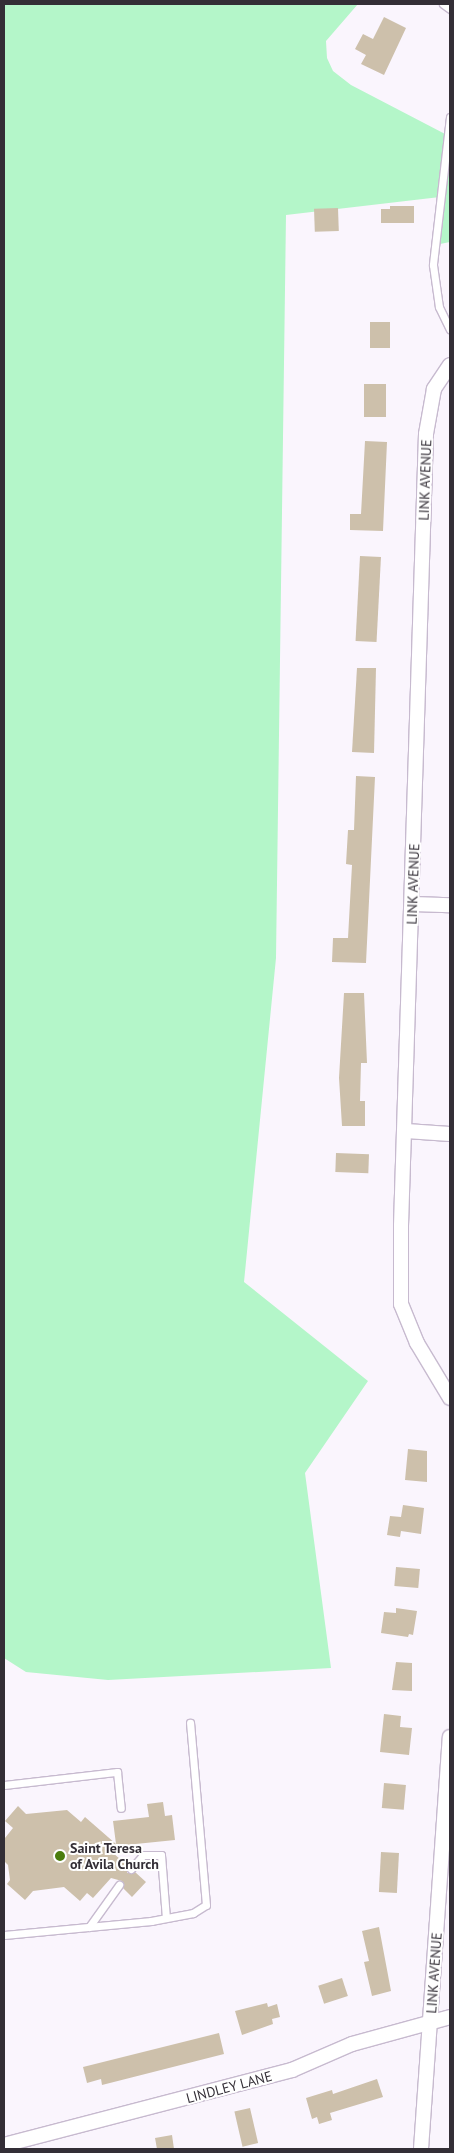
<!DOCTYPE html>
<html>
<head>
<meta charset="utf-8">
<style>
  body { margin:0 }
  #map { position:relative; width:454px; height:2153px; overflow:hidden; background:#faf5fd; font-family:"PT Sans",sans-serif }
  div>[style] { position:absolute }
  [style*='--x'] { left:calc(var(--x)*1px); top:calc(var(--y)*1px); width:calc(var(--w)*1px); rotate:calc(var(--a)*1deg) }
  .green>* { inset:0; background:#b4f6c9 }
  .building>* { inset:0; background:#cdc0ab; transform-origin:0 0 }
  .roads { filter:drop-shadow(1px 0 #c7bacf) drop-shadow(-1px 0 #c7bacf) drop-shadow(0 1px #c7bacf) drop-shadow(0 -1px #c7bacf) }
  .lane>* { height:7px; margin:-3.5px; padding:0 3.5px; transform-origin:3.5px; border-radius:3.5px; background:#fff }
  .street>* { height:14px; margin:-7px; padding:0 7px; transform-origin:7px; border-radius:7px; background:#fff }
  .dots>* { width:14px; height:14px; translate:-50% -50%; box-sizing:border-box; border:2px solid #fff; border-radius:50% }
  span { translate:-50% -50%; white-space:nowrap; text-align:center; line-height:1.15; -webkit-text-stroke:4px #fff; paint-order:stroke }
  .street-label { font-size:14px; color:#332e36 }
  .poi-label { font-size:14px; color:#332e36; font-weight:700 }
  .left { translate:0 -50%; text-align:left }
  .frame { position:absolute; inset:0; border:5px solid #332e36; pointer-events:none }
</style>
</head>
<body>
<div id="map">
  <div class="green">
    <div style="clip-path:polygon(4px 4px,358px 4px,326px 41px,327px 58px,333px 71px,351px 85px,447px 135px,450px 117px,450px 242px,435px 245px,440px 197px,286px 215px,276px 958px,244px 1282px,368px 1381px,305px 1473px,331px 1668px,108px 1680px,26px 1672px,4px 1658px)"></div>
  </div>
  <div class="building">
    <div style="clip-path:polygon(384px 17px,406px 28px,384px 75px,361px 64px,366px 55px,355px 49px,363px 34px,373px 39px)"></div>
    <div style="clip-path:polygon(390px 206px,414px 206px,414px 223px,381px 223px,381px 209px,390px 209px)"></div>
    <div style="left:338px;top:208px;width:23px;height:24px;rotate:88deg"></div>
    <div style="left:370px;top:322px;width:20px;height:26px"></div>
    <div style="left:364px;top:384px;width:22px;height:33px"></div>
    <div style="clip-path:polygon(365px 441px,387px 442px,383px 531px,350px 530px,350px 514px,361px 514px)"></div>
    <div style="left:360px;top:556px;width:21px;height:85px;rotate:3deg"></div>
    <div style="clip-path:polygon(357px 668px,376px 668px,374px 753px,352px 752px)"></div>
    <div style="clip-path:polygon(356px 776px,375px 777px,366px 963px,332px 962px,333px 938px,348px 938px,352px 865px,346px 864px,348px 830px,354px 830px)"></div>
    <div style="clip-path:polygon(344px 993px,364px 993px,367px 1063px,361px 1063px,360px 1101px,365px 1101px,365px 1126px,342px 1126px,339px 1078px)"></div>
    <div style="left:336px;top:1153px;width:33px;height:19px;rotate:2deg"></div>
    <div style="clip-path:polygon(408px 1449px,427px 1451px,427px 1482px,405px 1480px)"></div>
    <div style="clip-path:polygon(403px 1505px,424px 1508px,421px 1534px,401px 1531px,400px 1537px,387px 1535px,390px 1516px,401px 1517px)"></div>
    <div style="left:396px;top:1567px;width:24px;height:19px;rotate:5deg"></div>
    <div style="clip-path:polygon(396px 1608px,417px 1611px,413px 1635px,409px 1634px,408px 1637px,381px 1633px,384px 1612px,396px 1613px)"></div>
    <div style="clip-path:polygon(396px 1662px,412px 1663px,412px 1691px,392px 1690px)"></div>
    <div style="clip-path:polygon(384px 1714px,401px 1716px,400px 1727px,412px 1728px,409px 1755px,380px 1752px)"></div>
    <div style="left:384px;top:1783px;width:22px;height:25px;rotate:5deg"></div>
    <div style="clip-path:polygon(163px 1802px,165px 1816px,172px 1815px,175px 1840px,106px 1847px,127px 1865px,127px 1873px,135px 1872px,146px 1882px,132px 1897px,123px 1888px,122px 1881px,111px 1878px,93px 1898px,87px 1893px,80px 1901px,64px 1887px,33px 1891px,25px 1900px,7px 1884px,10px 1880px,8px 1865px,4px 1861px,4px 1847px,5px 1838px,13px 1828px,5px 1821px,18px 1806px,26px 1814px,67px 1810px,81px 1822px,85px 1817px,116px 1844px,113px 1821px,149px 1817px,147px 1804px)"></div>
    <div style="left:381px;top:1852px;width:18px;height:40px;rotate:3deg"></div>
    <div style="clip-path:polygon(379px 1927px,391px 1991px,372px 1996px,364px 1962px,369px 1961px,362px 1931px)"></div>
    <div style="left:342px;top:1978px;width:19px;height:25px;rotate:72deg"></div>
    <div style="clip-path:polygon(267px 2003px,268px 2007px,277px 2004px,280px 2017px,272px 2019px,273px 2024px,242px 2035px,235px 2011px)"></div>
    <div style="clip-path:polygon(219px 2033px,224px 2054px,102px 2085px,101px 2079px,87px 2083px,83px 2067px)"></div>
    <div style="clip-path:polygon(377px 2079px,383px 2097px,330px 2113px,332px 2120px,319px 2124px,317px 2117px,312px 2119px,306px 2098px,332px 2090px,333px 2094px)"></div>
    <div style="left:250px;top:2108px;width:36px;height:16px;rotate:77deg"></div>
    <div style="clip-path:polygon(172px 2135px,174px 2149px,157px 2149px,155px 2138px)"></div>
  </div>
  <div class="roads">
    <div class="lane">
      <div style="--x:443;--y:4;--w:9;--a:36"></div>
      <div style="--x:450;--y:117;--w:149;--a:96.6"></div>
      <div style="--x:433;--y:265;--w:42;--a:81.9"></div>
      <div style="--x:439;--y:307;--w:25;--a:64"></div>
      <div style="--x:4;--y:1785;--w:114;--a:-6.6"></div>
      <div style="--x:117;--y:1772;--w:36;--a:84"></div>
      <div style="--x:131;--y:1869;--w:18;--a:-49"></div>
      <div style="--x:143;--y:1855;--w:18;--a:0"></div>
      <div style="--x:161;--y:1855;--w:63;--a:85.5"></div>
      <div style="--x:89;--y:1927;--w:52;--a:-54.5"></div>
      <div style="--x:4;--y:1935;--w:148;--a:-5.4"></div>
      <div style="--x:151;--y:1921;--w:43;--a:-10.8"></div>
      <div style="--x:193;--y:1913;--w:15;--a:-32"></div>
      <div style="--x:206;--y:1905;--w:183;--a:-95"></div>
    </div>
    <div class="street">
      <div style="--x:450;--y:365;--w:29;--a:124"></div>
      <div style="--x:434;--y:389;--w:46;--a:100.1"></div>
      <div style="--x:426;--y:434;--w:792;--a:91.81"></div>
      <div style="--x:401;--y:1226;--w:78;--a:90"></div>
      <div style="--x:401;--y:1304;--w:42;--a:67.7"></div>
      <div style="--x:417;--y:1343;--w:64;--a:59"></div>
      <div style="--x:413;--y:904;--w:37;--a:2"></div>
      <div style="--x:406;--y:1131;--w:44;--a:3.9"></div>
      <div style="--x:4;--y:2145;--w:298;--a:-14.6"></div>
      <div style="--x:292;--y:2070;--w:65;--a:-23.4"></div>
      <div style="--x:352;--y:2044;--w:102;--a:-15.4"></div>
      <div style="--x:421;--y:2149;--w:413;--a:-86"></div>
    </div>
  </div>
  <div class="dots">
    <div style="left:60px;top:1856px;background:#4b7d0d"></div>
  </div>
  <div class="street-label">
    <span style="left:425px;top:480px;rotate:-88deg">LINK AVENUE</span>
    <span style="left:413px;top:884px;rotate:-88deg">LINK AVENUE</span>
    <span style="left:434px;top:1973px;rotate:-86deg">LINK AVENUE</span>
    <span style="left:229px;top:2087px;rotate:-15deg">LINDLEY LANE</span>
  </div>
  <div class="poi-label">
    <span class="left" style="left:70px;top:1856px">Saint Teresa<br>of Avila Church</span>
  </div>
  <div class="frame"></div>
</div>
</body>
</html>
